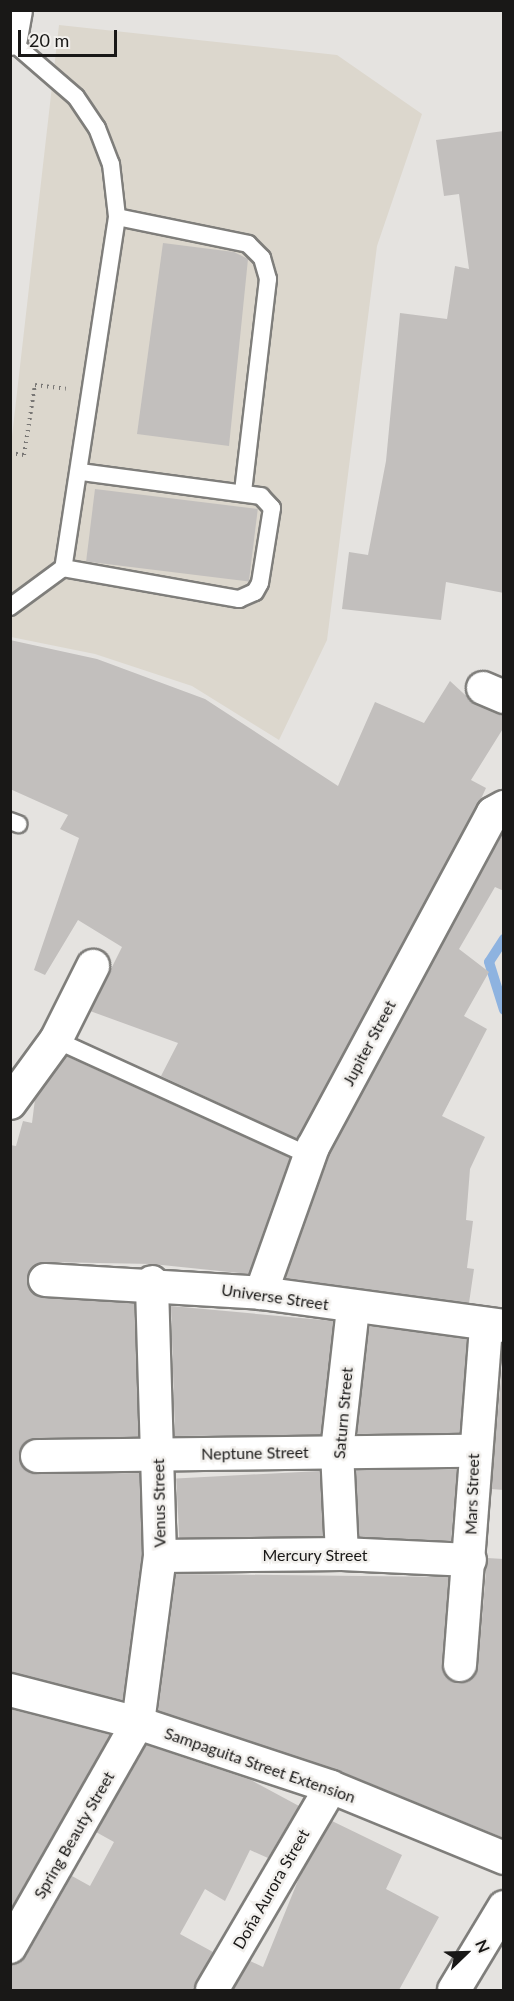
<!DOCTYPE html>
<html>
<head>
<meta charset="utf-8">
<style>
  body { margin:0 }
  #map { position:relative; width:514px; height:2001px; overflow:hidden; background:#e5e3e0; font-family:Lato,sans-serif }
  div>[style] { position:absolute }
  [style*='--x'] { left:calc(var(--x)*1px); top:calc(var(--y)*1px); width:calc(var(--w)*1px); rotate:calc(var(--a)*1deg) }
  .built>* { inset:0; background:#dcd7cd }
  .stream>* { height:10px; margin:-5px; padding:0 5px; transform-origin:5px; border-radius:5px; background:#8eb3e0 }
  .building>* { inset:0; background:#c2bfbd; transform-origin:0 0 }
  .path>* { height:4px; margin-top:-2px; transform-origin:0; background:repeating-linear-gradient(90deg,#797775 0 1.5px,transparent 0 6px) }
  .roads { filter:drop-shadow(2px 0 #7f7e7b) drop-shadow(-2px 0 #7f7e7b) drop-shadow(0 2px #7f7e7b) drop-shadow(0 -2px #7f7e7b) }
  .lane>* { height:16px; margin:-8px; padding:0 8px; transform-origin:8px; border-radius:8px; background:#fff }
  .street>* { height:32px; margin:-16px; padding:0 16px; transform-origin:16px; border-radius:16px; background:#fff }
  .primary>* { height:33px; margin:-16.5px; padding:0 16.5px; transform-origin:16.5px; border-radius:16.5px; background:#fff }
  span { translate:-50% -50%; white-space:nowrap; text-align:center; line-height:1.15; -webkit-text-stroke:5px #f2f0ed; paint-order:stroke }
  .street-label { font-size:16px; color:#191817 }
  .frame { position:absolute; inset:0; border:12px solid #191817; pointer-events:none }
  .north { position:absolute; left:436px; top:1923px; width:60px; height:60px; -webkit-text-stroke:4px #f2f0ed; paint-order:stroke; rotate:67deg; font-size:16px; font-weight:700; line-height:24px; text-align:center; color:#191817 }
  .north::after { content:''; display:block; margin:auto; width:21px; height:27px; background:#191817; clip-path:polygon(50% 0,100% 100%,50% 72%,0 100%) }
  .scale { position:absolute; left:18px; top:30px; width:99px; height:27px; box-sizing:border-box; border:3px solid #191817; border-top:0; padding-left:8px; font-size:18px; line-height:21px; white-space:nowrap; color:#191817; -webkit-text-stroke:4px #f2f0ed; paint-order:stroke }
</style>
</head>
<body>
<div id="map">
  <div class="built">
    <div style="clip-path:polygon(59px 25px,337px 55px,422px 114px,377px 246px,327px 640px,279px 740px,192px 686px,95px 654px,11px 637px,11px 445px)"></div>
  </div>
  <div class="stream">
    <div style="--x:504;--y:939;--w:27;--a:123"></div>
    <div style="--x:489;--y:962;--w:50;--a:72.6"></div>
  </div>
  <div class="building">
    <div style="clip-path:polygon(504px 131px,504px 593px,446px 582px,441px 620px,342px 609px,349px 552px,368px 555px,386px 461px,400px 313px,447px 319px,455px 266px,469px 269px,459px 194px,444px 196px,436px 140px)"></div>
    <div style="clip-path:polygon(163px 243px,234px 252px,248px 259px,229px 446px,137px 434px)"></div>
    <div style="left:95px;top:489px;width:164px;height:73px;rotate:7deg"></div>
    <div style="clip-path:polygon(10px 640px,97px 659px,205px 699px,338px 786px,375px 702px,424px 723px,450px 681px,475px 704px,504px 715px,504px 727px,471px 780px,486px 788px,480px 801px,297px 1139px,161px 1076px,178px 1043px,90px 1011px,122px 947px,78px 920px,45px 975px,34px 970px,79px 838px,60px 829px,68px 815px,10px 789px)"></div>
    <div style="clip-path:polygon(504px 831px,504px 891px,495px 887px,459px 949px,489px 972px,464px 1016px,487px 1029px,442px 1116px,485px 1137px,470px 1169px,466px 1220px,473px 1221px,467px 1268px,474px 1269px,469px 1303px,285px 1278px,329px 1154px)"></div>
    <div style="clip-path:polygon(66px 1056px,290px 1158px,249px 1274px,152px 1264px,46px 1262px,36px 1264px,27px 1278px,29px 1289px,43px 1298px,135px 1303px,139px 1437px,36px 1438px,22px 1447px,19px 1456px,22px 1466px,37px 1474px,140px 1473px,142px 1555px,123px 1700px,10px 1673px,10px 1145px,16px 1146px,23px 1121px,32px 1123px,35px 1099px)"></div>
    <div style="clip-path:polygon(171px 1306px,334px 1321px,321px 1435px,175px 1436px)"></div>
    <div style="clip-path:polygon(369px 1326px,467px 1339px,460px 1433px,357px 1434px)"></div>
    <div style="clip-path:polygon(504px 1344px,504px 1490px,491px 1489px)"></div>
    <div style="clip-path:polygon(457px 1469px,451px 1541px,359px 1537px,356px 1470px)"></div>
    <div style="left:320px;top:1471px;width:65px;height:144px;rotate:87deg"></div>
    <div style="clip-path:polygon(487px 1558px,504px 1559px,504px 1838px,337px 1770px,158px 1711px,176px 1574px,449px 1577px,442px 1664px,449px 1679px,459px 1683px,468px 1681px,478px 1667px)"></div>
    <div style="clip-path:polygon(10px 1709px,111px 1735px,10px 1910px)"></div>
    <div style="clip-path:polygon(146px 1745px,251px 1780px,299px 1806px,268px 1858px,250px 1850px,225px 1901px,205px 1889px,180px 1934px,213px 1952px,194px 1990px,10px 1990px,10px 1965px,26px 1956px,72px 1876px,90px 1886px,114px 1842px,96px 1832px)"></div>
    <div style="clip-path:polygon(332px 1821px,402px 1855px,386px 1889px,439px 1917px,399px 1990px,233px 1990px,250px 1961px,263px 1967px,301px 1873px)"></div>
  </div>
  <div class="path">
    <div style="--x:10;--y:453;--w:14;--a:8"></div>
    <div style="--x:24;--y:455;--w:71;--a:-81.1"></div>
    <div style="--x:35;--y:385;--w:31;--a:7"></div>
  </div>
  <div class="roads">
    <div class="lane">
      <div style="--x:10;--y:40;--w:87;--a:40.8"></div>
      <div style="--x:76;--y:97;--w:37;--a:56"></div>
      <div style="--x:97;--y:128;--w:39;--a:69"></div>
      <div style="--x:111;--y:164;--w:53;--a:83.5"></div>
      <div style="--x:117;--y:217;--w:355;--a:98.7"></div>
      <div style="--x:63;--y:568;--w:66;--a:143.7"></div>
      <div style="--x:117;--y:217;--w:134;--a:11.6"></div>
      <div style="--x:248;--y:244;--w:20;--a:45"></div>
      <div style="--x:262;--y:258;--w:22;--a:74"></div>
      <div style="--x:268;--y:279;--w:215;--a:96.7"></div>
      <div style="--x:63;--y:568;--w:179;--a:10"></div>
      <div style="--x:239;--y:599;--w:17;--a:-24"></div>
      <div style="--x:255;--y:592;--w:10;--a:-61"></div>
      <div style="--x:260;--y:583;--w:76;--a:-80.9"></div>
      <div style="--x:272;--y:508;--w:16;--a:-133"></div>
      <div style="--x:261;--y:496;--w:182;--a:-172.4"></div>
      <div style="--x:10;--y:821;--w:9;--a:21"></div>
      <div style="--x:56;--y:1040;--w:279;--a:24.5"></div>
    </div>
    <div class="street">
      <div style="--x:483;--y:688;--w:23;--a:23"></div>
      <div style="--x:10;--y:1103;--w:78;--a:-53.9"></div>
      <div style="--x:56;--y:1040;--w:83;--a:-63.4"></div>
      <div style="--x:45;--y:1280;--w:216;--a:3.4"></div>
      <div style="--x:261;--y:1293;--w:245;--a:7.7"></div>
      <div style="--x:261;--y:1293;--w:155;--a:-70.4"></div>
      <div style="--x:313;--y:1147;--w:379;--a:-61.7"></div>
      <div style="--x:493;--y:813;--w:13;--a:-29"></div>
      <div style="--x:37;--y:1456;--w:436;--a:-0.7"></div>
      <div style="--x:342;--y:1554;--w:103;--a:-92.8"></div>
      <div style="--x:337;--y:1451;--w:143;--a:-83.6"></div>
      <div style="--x:160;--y:1556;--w:182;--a:-0.6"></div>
      <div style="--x:342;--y:1554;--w:128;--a:2.7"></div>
      <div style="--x:460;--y:1665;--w:342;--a:-85.6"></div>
      <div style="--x:10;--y:1690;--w:132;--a:14.5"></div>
      <div style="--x:138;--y:1723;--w:203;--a:18.3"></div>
      <div style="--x:331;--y:1787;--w:187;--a:22.3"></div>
      <div style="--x:10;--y:1947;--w:258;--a:-60.3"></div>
      <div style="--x:138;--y:1723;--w:168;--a:-82.5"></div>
      <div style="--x:160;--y:1556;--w:274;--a:-91.7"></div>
      <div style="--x:212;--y:1990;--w:235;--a:-59.6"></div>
      <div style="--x:454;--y:1990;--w:97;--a:-58.9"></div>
    </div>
    <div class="primary">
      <div style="--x:10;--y:38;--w:28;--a:-80"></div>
    </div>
  </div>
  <div class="street-label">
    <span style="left:369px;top:1043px;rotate:-62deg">Jupiter Street</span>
    <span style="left:275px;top:1297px;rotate:8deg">Universe Street</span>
    <span style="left:343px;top:1413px;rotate:-85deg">Saturn Street</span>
    <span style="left:255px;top:1453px;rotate:-1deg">Neptune Street</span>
    <span style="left:472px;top:1494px;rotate:-88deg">Mars Street</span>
    <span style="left:159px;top:1503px;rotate:-91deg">Venus Street</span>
    <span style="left:315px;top:1555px">Mercury Street</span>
    <span style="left:260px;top:1765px;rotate:19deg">Sampaguita Street Extension</span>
    <span style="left:74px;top:1835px;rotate:-60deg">Spring Beauty Street</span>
    <span style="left:271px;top:1889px;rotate:-60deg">Doña Aurora Street</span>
  </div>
  <div class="frame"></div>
  <div class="north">N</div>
  <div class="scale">20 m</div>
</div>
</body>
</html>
